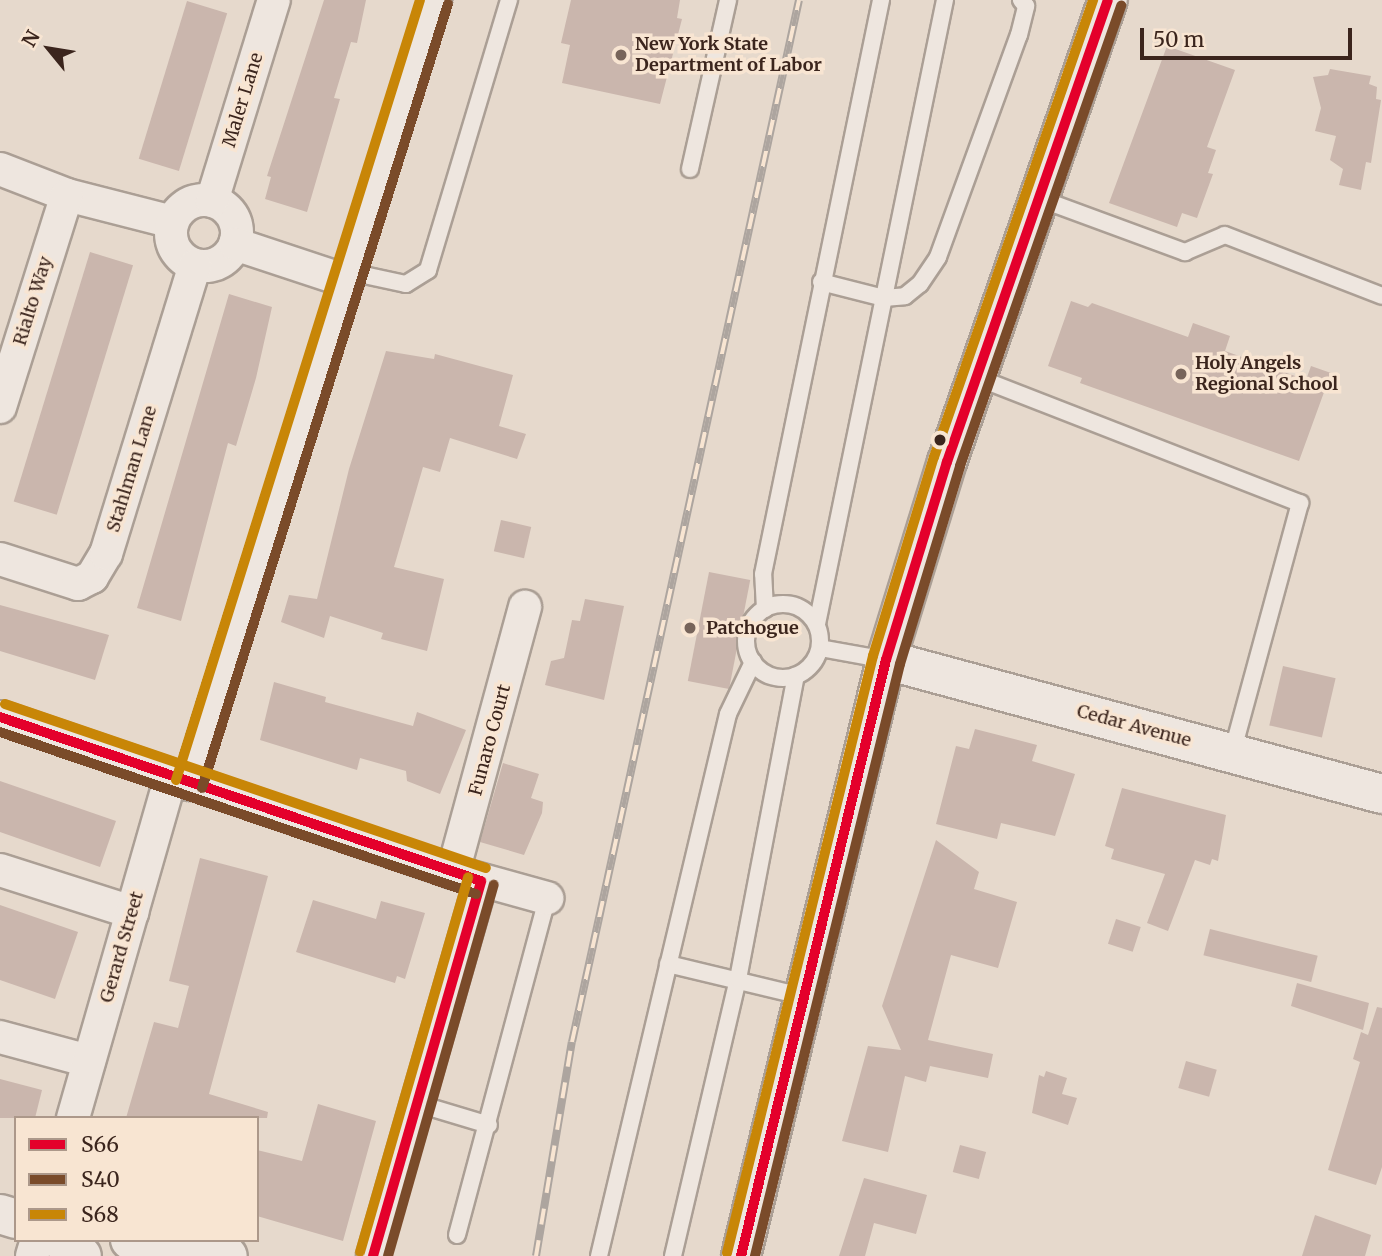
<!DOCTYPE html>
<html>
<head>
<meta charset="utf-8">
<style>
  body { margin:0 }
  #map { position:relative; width:1382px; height:1256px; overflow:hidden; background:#e6d9cc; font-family:Merriweather,serif }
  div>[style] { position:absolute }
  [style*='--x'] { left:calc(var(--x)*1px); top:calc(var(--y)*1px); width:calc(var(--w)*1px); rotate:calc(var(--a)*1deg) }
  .building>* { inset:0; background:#cab6ad; transform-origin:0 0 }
  .roads { filter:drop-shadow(2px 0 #ab9f95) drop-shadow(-2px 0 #ab9f95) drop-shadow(0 2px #ab9f95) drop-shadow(0 -2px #ab9f95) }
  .lane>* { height:16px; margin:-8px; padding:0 8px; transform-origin:8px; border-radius:8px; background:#eee6df }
  .lane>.ring { margin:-8px; padding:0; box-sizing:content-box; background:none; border:16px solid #eee6df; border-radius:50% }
  .street>* { height:32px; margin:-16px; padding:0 16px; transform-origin:16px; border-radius:16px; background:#eee6df }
  .street>.ring { margin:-16px; padding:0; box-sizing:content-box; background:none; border:32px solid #eee6df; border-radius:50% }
  .secondary>* { height:38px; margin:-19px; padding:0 19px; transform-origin:19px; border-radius:19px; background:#eee6df }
  .rail>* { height:8px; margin-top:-4px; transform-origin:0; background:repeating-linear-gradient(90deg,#f8e5d2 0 16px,#ada59f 0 32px); box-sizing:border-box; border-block:2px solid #ada59f }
  .bus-1>* { height:10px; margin:-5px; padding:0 5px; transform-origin:5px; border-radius:5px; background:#e4002b }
  .bus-2>* { height:10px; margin:-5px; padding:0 5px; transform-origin:5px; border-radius:5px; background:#7a4b2a }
  .bus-3>* { height:10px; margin:-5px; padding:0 5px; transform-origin:5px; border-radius:5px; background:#c88607 }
  .dots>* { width:19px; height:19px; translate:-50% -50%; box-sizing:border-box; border:4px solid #f8e5d2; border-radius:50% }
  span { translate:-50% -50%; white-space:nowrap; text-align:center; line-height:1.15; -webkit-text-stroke:7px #f8e5d2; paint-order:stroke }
  .poi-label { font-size:18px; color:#3b251d; font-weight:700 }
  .left { translate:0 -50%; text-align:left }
  .street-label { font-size:18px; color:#3b251d }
  .legend { position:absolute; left:14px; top:1116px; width:245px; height:126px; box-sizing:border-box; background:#f8e5d2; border:2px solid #ac988a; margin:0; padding:9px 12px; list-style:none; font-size:21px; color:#3b251d }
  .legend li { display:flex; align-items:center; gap:14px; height:35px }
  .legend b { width:35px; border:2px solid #ac988a }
  .north { position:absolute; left:14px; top:14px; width:70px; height:70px; -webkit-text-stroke:5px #f8e5d2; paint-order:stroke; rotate:300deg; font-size:19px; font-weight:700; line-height:28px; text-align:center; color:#3b251d }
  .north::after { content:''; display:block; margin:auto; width:24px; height:32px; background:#3b251d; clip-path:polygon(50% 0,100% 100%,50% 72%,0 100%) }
  .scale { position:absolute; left:1140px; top:28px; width:212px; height:32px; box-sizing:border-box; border:4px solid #3b251d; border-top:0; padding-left:9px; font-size:21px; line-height:24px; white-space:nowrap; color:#3b251d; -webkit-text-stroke:5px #f8e5d2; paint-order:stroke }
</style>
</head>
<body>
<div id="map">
  <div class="building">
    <div style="clip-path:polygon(324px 0,366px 0,357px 43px,351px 42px,334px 98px,340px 99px,307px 212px,265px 199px,271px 177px,267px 176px)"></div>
    <div style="clip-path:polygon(571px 0,680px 0,677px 18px,682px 19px,660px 104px,562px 83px,570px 45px,561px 43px)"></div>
    <div style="left:187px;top:1px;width:42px;height:165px;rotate:17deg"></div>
    <div style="clip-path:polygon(1167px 46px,1235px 70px,1207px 147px,1216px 150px,1208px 173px,1213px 174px,1197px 218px,1182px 213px,1177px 227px,1109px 203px)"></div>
    <div style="clip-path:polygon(1330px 69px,1371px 76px,1369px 84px,1377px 87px,1376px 99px,1381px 100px,1371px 163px,1366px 162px,1361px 190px,1339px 185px,1343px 169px,1330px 160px,1336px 136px,1315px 131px,1321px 108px,1313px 77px,1328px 75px)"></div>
    <div style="left:90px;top:252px;width:45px;height:261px;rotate:17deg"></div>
    <div style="clip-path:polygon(229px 294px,272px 307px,256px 378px,236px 446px,228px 443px,181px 621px,137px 608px)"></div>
    <div style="clip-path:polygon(1071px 301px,1088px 307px,1092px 303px,1188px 337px,1193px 323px,1230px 336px,1225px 351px,1306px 380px,1311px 366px,1331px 373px,1299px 461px,1080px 383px,1082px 378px,1048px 366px)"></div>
    <div style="clip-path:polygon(386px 351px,434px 359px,435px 354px,513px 375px,499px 426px,526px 434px,517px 459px,450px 438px,440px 472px,423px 467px,394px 567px,444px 579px,427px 651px,381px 639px,383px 633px,330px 616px,324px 638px,281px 622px,289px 595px,317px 599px,349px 469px)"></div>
    <div style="left:501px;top:520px;width:31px;height:32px;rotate:13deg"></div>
    <div style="left:709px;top:572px;width:42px;height:111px;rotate:11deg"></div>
    <div style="clip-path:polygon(585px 599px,624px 606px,604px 700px,545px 685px,551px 661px,564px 658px,572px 620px,580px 621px)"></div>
    <div style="clip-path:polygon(0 605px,109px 635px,95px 680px,0 651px)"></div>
    <div style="left:1283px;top:666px;width:54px;height:61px;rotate:13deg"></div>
    <div style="clip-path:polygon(274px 682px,326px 697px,325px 702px,413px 726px,417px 712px,466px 730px,440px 794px,407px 781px,406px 771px,360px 758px,357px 770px,260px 740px)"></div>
    <div style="clip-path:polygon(975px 729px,1037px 745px,1032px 761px,1075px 774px,1055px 836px,1001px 823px,997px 839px,936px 824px,956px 746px,969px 749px)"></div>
    <div style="clip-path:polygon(503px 763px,539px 774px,531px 798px,543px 802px,542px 813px,524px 855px,480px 842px)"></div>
    <div style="clip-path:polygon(0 781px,116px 821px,100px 867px,0 832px)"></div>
    <div style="clip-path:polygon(1122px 788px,1226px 815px,1218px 861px,1212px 859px,1210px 865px,1195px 860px,1168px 931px,1147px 923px,1165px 874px,1111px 859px,1114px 849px,1105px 846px)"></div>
    <div style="clip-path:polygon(936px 840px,979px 872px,974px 889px,1017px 902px,998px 968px,951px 955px,928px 1040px,993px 1054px,988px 1078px,930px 1066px,926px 1082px,905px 1076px,888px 1152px,842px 1141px,868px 1046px,901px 1050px,882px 1006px)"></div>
    <div style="clip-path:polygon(200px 858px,268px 876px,209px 1094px,268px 1112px,267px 1118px,126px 1118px,154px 1022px,178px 1028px,189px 986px,169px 981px)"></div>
    <div style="clip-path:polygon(313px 900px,376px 919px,381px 901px,425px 913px,405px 979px,397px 976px,395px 983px,296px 952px)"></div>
    <div style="clip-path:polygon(0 905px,78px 932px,55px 999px,0 980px)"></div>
    <div style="left:1116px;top:919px;width:26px;height:26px;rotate:18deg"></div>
    <div style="left:1210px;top:929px;width:111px;height:27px;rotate:14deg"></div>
    <div style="clip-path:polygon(1297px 983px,1369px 1003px,1363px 1030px,1291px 1006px)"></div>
    <div style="clip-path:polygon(1377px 1007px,1382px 1008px,1382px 1167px,1376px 1185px,1328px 1170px,1360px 1062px,1353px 1059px,1361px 1032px,1368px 1035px)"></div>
    <div style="left:1186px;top:1061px;width:32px;height:28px;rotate:16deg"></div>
    <div style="clip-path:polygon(1046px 1071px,1067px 1078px,1062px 1094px,1077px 1098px,1068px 1125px,1032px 1113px,1039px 1075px,1044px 1077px)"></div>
    <div style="clip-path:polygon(0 1079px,42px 1090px,35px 1118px,0 1118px)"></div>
    <div style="clip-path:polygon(318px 1104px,376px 1121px,343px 1241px,257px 1216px,257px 1150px,302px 1161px)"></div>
    <div style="left:960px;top:1145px;width:27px;height:28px;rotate:15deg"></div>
    <div style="clip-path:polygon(864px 1178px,927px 1195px,916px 1234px,874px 1223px,865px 1256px,839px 1256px)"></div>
    <div style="clip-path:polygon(1315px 1215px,1371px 1235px,1365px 1256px,1302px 1256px)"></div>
  </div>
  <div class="roads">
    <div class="lane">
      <div style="--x:690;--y:169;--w:173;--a:-77.3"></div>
      <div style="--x:1038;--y:198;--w:157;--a:20.2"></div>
      <div style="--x:1185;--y:252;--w:43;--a:-23"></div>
      <div style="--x:1225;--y:235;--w:168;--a:21.2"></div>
      <div style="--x:350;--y:272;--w:57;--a:12.1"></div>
      <div style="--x:406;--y:284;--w:26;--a:-32"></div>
      <div style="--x:428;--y:270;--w:282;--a:-73.3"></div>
      <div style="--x:821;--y:282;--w:65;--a:14.3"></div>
      <div style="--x:884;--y:298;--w:21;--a:-5"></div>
      <div style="--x:905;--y:296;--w:19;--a:-39"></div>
      <div style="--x:920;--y:284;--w:32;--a:-56"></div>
      <div style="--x:938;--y:257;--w:236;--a:-70"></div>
      <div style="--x:1019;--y:35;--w:30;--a:-76"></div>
      <div style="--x:1026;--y:6;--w:8;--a:-130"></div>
      <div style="--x:976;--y:377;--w:348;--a:21.3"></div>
      <div style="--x:1300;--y:503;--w:259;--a:105.2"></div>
      <div class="ring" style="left:746px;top:604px;width:58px;height:58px"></div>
      <div style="--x:765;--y:609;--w:35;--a:-93"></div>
      <div style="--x:763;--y:574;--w:586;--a:-78.38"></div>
      <div style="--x:817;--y:624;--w:637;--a:-78.41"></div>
      <div style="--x:820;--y:648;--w:67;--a:10.3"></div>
      <div style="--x:668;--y:964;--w:141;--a:13.5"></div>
      <div style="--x:419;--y:1104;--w:73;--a:16.7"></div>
      <div style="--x:457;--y:1235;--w:349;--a:-75"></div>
      <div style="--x:599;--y:1256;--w:557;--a:-76.61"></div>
      <div style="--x:728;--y:714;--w:58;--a:-64.3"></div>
      <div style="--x:673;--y:1256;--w:285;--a:-76.8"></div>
      <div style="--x:738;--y:979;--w:309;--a:-79.2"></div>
    </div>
    <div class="street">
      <div style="--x:0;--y:169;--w:72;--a:21.2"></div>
      <div style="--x:67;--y:195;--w:108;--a:14.4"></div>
      <div class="ring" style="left:171px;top:200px;width:34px;height:34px"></div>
      <div style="--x:212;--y:201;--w:210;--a:-72.9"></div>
      <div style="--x:235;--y:244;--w:118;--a:18.3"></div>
      <div style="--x:0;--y:407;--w:222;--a:-72.5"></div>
      <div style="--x:0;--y:559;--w:82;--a:17.8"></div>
      <div style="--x:78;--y:584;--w:16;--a:-27"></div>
      <div style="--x:92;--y:577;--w:27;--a:-59"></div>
      <div style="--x:106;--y:554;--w:302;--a:-72.9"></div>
      <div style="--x:0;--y:717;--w:479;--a:18.9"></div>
      <div style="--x:453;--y:872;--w:98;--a:15.5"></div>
      <div style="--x:189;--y:784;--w:822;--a:-72.58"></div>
      <div style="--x:0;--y:870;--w:139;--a:17.7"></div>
      <div style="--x:453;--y:872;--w:275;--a:-74.8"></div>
      <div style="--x:0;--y:1037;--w:92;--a:15.1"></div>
      <div style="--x:73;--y:1118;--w:356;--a:-74"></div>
      <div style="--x:32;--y:1256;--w:17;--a:-73"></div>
      <div style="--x:373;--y:1256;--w:390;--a:-73.9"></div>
    </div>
    <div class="secondary">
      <div style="--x:886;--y:660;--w:514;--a:15.12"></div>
      <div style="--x:0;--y:1214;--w:17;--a:17"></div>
      <div style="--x:60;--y:1240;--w:27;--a:36"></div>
      <div style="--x:130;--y:1240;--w:99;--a:9.3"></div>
      <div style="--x:741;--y:1256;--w:613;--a:-76.33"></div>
      <div style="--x:886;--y:660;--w:207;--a:-72.9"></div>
      <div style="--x:947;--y:462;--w:489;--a:-70.8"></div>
    </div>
  </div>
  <div class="rail">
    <div style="--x:536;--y:1256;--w:217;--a:-80.5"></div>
    <div style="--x:572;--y:1042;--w:1066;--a:-77.71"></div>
  </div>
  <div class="bus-1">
    <div style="--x:0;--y:717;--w:508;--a:18.83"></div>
    <div style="--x:373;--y:1256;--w:390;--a:-73.9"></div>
    <div style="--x:741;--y:1256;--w:613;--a:-76.33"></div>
    <div style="--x:886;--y:660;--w:207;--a:-72.9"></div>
    <div style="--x:947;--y:462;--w:489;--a:-70.8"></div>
  </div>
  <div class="bus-2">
    <div style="--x:0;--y:732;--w:503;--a:18.8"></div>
    <div style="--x:202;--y:788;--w:822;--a:-72.58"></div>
    <div style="--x:388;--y:1256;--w:386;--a:-74.1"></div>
    <div style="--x:755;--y:1256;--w:609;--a:-76.24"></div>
    <div style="--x:900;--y:664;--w:207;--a:-73.1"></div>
    <div style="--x:960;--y:466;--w:488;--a:-70.7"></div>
  </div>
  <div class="bus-3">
    <div style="--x:5;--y:704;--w:508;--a:18.83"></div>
    <div style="--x:176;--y:780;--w:817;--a:-72.63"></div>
    <div style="--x:360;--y:1252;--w:390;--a:-73.9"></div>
    <div style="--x:727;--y:1253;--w:615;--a:-76.26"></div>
    <div style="--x:873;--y:656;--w:208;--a:-73"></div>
    <div style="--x:934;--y:457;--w:484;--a:-70.8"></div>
  </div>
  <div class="dots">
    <div style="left:621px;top:55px;background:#77645a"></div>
    <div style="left:1181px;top:374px;background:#77645a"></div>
    <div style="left:940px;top:440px;background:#3b251d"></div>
    <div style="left:690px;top:628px;background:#77645a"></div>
  </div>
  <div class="poi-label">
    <span class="left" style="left:635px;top:55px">New York State<br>Department of Labor</span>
    <span class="left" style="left:1195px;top:374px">Holy Angels<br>Regional School</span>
    <span class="left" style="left:706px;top:628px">Patchogue</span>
  </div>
  <div class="street-label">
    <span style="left:243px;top:100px;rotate:-73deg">Maler Lane</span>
    <span style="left:33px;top:301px;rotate:-73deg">Rialto Way</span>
    <span style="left:132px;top:469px;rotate:-73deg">Stahlman Lane</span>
    <span style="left:1134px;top:726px;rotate:15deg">Cedar Avenue</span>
    <span style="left:490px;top:740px;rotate:-75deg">Funaro Court</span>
    <span style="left:122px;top:947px;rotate:-74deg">Gerard Street</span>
  </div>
  <ul class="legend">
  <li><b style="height:9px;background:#e4002b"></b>S66</li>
  <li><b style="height:9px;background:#7a4b2a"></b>S40</li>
  <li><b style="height:9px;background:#c88607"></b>S68</li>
  </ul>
  <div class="north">N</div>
  <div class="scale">50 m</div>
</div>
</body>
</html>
